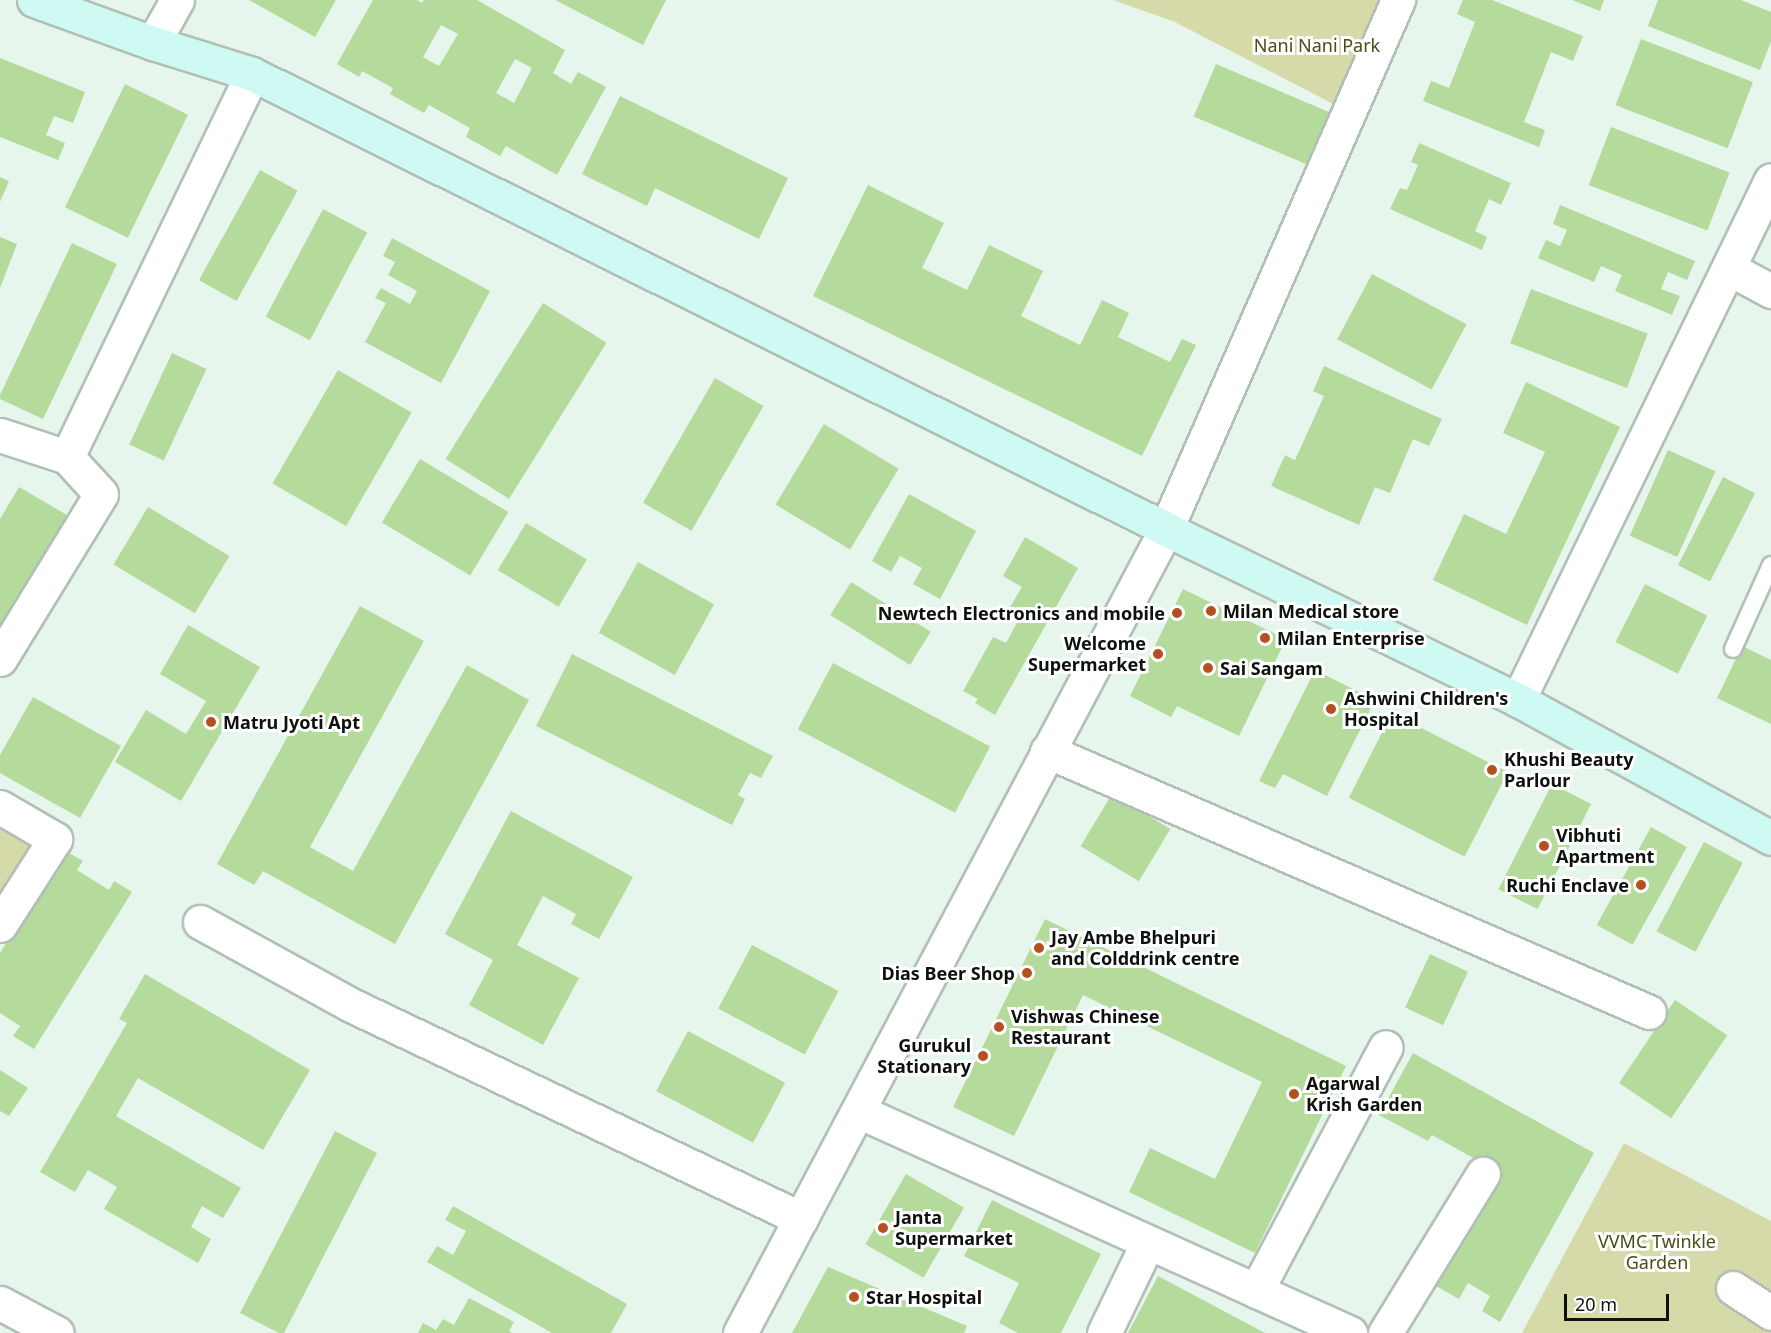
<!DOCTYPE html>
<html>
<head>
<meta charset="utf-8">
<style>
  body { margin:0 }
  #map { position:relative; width:1771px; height:1333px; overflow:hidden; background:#e7f6ec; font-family:"Noto Sans",sans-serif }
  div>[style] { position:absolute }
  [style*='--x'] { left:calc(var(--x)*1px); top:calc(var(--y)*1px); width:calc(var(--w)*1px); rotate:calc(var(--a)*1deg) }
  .green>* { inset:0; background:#d6daa8 }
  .building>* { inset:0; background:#b4da9c; transform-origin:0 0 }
  .roads { filter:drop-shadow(2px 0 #b1bfb6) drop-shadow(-2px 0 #b1bfb6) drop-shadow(0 2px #b1bfb6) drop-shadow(0 -2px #b1bfb6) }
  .lane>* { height:16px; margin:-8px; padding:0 8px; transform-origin:8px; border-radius:8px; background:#fff }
  .street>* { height:33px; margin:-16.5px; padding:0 16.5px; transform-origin:16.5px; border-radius:16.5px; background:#fff }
  .secondary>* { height:33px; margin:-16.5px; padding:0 16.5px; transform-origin:16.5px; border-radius:16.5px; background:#cffaf3 }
  .dots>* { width:16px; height:16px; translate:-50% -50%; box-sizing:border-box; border:3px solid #fff; border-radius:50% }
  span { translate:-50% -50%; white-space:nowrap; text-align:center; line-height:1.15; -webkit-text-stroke:6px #fff; paint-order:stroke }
  .park-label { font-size:18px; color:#4a4c17 }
  .poi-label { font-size:18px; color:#0d120e; font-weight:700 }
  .left { translate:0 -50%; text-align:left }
  .right { translate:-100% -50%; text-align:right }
  .scale { position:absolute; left:1564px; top:1294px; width:105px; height:27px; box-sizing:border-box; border:3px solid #0d120e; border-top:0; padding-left:8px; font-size:18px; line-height:21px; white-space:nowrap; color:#0d120e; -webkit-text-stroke:4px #fff; paint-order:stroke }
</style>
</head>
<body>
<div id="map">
  <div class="green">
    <div style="clip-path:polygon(1113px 0,1387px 0,1339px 107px,1175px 22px)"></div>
    <div style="clip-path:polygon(0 807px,55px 839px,0 925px)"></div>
    <div style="clip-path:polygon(1624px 1143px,1771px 1221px,1771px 1333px,1522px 1333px)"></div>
  </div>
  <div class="building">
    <div style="clip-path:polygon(249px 0,336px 0,315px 37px)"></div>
    <div style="clip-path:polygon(evenodd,373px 0,417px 0,422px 3px,424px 0,477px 0,565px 50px,553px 73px,571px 84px,578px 72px,606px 87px,557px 175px,506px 146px,500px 156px,466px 137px,470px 128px,429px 105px,424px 113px,390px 94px,393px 88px,362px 71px,359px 77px,337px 64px,373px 0,441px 25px,458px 34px,439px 66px,423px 57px,441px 25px,373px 0,515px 59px,532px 68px,514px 103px,496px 93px,515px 59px)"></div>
    <div style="clip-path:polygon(555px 0,666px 0,643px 45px)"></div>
    <div style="clip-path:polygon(1463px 0,1492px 0,1583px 36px,1573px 61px,1551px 52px,1524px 122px,1545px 130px,1539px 147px,1423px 101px,1431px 81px,1449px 88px,1475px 22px,1457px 14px)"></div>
    <div style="clip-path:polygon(1572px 0,1604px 0,1600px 11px)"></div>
    <div style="clip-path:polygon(1658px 0,1741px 0,1771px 12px,1771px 41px,1760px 70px,1648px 26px)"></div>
    <div style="left:1641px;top:39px;width:120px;height:71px;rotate:21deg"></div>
    <div style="clip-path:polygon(0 58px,85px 92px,73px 123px,54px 116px,46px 135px,65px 143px,58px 160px,0 137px)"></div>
    <div style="left:1216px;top:64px;width:128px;height:57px;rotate:23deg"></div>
    <div style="left:125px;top:84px;width:70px;height:137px;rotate:26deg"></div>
    <div style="clip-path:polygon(620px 96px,788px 178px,759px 239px,655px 188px,647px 206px,582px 174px)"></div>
    <div style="left:1611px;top:127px;width:127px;height:62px;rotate:21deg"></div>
    <div style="clip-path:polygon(1419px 143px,1511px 183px,1501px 205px,1489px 199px,1475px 231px,1487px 237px,1482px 250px,1390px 209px,1400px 188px,1407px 190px,1418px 165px,1411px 162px)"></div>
    <div style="left:260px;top:170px;width:43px;height:126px;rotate:29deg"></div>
    <div style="clip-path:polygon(0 177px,9px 181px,0 202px)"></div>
    <div style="clip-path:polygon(868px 185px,944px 223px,922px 268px,967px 290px,989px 245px,1043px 271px,1021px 316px,1080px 345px,1102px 300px,1129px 313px,1118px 337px,1170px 362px,1182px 339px,1196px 345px,1142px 456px,813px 296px)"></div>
    <div style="clip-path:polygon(1560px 205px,1695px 261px,1687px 280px,1668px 272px,1661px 289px,1680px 296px,1672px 315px,1615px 291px,1622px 275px,1601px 266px,1594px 282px,1538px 258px,1546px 240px,1560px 246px,1567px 230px,1553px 224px)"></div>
    <div style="left:323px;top:209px;width:50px;height:122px;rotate:28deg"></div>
    <div style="clip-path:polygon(0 237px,17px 244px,0 288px)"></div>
    <div style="clip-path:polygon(392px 238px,490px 291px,441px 383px,365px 342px,386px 303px,375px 298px,381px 288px,410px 304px,417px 291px,388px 275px,395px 262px,383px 256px)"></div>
    <div style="clip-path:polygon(72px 243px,117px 264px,43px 419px,0 399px,0 395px)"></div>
    <div style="left:1372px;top:274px;width:107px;height:74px;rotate:28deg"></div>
    <div style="left:1531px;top:289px;width:125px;height:58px;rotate:21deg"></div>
    <div style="left:543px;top:303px;width:75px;height:184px;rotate:32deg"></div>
    <div style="left:172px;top:353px;width:38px;height:101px;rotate:25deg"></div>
    <div style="clip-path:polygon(1324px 366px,1442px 419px,1429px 446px,1413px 439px,1390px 493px,1375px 487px,1359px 525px,1271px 486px,1285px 455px,1295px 460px,1324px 396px,1313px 391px)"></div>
    <div style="left:338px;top:370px;width:85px;height:131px;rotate:30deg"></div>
    <div style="left:715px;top:378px;width:56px;height:144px;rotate:30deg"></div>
    <div style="clip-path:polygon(1526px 382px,1620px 427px,1527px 625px,1433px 580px,1464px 514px,1506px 534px,1545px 452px,1503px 433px)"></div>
    <div style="left:824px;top:424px;width:87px;height:94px;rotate:31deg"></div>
    <div style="left:1668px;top:450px;width:52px;height:94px;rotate:24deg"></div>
    <div style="left:420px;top:459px;width:103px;height:74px;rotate:31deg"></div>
    <div style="left:1723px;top:477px;width:36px;height:99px;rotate:27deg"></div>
    <div style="clip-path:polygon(19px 487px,67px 515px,0 630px,0 519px)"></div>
    <div style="clip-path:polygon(909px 494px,976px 531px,940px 599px,913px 584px,922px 568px,900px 556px,891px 572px,872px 561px)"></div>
    <div style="left:148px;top:507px;width:95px;height:67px;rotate:31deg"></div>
    <div style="left:526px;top:523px;width:71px;height:55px;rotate:31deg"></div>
    <div style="clip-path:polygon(1025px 537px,1078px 568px,995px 715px,975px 703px,978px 699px,963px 691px,993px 637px,1006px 643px,1019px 619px,1007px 612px,1022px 587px,1003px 576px)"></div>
    <div style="left:638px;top:562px;width:87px;height:81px;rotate:29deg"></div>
    <div style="left:851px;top:582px;width:94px;height:39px;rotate:32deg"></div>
    <div style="left:1645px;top:584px;width:70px;height:65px;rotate:27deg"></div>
    <div style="clip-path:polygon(1183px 589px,1286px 639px,1239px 736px,1177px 706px,1171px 717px,1130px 696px)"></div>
    <div style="clip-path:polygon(360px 606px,424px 641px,310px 847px,353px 871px,467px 665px,529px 700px,395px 944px,263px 871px,254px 885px,217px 864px)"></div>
    <div style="clip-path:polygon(188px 625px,260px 667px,181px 801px,115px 762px,146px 710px,186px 734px,206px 701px,160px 674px)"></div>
    <div style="clip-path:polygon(1742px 646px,1771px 660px,1771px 724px,1717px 698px)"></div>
    <div style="clip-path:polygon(572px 654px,773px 756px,761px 778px,750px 773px,738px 795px,745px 799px,732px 825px,536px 726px)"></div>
    <div style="left:833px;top:663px;width:178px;height:75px;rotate:28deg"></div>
    <div style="clip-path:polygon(1315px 670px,1375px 700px,1327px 796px,1283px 774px,1275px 788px,1259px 781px)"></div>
    <div style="clip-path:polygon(33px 697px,121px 746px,80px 818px,0 773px,0 755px)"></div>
    <div style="left:1392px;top:713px;width:130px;height:95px;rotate:27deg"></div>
    <div style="left:1552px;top:784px;width:44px;height:118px;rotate:27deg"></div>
    <div style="left:1112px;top:794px;width:68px;height:61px;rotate:31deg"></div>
    <div style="clip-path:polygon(511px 811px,633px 877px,599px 939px,571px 924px,576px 914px,543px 896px,517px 945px,579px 978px,543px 1045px,469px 1005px,493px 960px,445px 934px)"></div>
    <div style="left:1651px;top:827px;width:41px;height:112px;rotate:29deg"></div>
    <div style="left:1704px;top:842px;width:44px;height:101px;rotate:28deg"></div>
    <div style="clip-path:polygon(64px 850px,83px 861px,77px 870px,109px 890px,114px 881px,132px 892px,34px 1049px,13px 1036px,20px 1026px,0 1013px,0 953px)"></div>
    <div style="clip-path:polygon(1045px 919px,1346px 1066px,1255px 1253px,1129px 1192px,1150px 1148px,1215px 1179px,1262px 1082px,1083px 995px,1014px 1136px,953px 1107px)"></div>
    <div style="left:752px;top:945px;width:98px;height:72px;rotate:28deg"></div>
    <div style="left:1430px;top:954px;width:42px;height:59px;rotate:25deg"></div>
    <div style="clip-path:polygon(145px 974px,310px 1070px,263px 1150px,138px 1078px,116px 1116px,241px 1188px,223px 1218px,202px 1206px,191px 1227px,211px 1239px,198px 1263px,104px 1209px,117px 1187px,88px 1170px,75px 1192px,40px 1172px,127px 1023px,119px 1019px)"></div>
    <div style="left:1675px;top:1000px;width:63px;height:100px;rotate:34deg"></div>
    <div style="left:688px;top:1031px;width:110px;height:68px;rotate:28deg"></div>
    <div style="clip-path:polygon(1413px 1053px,1594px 1153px,1500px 1322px,1482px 1311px,1490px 1296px,1468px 1283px,1459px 1299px,1436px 1286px,1500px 1173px,1432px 1135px,1428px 1141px,1379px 1115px)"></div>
    <div style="clip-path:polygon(0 1070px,28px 1088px,9px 1116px,0 1111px)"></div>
    <div style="clip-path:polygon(335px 1131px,377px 1153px,284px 1333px,279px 1333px,240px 1313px)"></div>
    <div style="left:906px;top:1174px;width:67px;height:81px;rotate:30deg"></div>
    <div style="clip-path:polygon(992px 1200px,1101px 1254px,1061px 1333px,1018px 1333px,999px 1323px,1019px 1283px,964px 1256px)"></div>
    <div style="clip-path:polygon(453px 1206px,627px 1304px,611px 1333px,552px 1333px,427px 1262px,437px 1246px,453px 1255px,466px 1231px,445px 1220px)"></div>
    <div style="clip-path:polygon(828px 1267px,967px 1326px,964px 1333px,792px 1333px)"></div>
    <div style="clip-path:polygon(1158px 1276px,1265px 1333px,1128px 1333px)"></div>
    <div style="clip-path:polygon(469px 1298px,514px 1322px,509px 1331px,512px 1333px,418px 1333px,423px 1323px,436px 1330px,443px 1319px,454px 1325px)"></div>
  </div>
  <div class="roads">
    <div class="lane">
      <div style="--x:1733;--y:649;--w:92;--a:-65.7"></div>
    </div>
    <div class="street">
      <div style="--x:153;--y:43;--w:49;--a:-60.8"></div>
      <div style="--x:1730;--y:269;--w:47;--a:28.2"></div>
      <div style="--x:0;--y:435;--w:71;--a:18.2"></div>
      <div style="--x:0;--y:659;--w:193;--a:-58.5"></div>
      <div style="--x:101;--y:494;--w:50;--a:-132.6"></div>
      <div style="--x:67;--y:457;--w:425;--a:-64.2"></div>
      <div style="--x:1518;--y:700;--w:578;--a:-64.06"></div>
      <div style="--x:1047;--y:751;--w:656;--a:23.44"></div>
      <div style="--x:0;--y:807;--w:64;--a:30.2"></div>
      <div style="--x:55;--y:839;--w:102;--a:122.6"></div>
      <div style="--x:200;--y:922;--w:172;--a:28.8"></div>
      <div style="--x:351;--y:1005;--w:498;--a:25.4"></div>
      <div style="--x:858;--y:1111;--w:540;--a:24.29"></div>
      <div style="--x:1733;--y:1288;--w:45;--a:33.3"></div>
      <div style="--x:1256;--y:1291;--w:276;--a:-62"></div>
      <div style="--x:0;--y:1303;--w:64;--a:27.8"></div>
      <div style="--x:740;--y:1333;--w:910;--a:-62.08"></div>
      <div style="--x:1166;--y:529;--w:578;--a:-66.32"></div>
      <div style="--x:1104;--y:1333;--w:101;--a:-64.2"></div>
      <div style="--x:1385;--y:1333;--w:187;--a:-58.4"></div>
    </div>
    <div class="secondary">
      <div style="--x:34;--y:0;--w:127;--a:19.9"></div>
      <div style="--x:153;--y:43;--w:104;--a:17.4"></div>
      <div style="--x:252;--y:74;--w:1021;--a:26.46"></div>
      <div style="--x:1166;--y:529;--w:391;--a:25.9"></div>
      <div style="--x:1518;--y:700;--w:288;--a:28.6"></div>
    </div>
  </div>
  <div class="dots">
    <div style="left:1211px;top:611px;background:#b55021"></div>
    <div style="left:1177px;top:613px;background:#b55021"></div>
    <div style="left:1265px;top:638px;background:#b55021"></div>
    <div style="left:1158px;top:654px;background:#b55021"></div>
    <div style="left:1208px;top:668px;background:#b55021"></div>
    <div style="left:1331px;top:709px;background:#b55021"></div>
    <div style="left:211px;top:722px;background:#b55021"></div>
    <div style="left:1492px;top:770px;background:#b55021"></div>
    <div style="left:1544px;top:846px;background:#b55021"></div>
    <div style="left:1641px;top:885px;background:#b55021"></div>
    <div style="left:1039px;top:948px;background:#b55021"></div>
    <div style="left:1027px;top:973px;background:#b55021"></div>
    <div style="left:999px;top:1027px;background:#b55021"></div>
    <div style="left:983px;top:1056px;background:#b55021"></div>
    <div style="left:1294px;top:1094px;background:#b55021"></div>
    <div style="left:883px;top:1228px;background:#b55021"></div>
    <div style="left:854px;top:1297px;background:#b55021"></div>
  </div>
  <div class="park-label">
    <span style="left:1317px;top:45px">Nani Nani Park</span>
    <span style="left:1657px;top:1252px">VVMC Twinkle<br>Garden</span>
  </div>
  <div class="poi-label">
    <span class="left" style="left:1223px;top:611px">Milan Medical store</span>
    <span class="right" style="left:1165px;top:613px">Newtech Electronics and mobile</span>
    <span class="left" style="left:1277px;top:638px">Milan Enterprise</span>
    <span class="right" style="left:1146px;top:654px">Welcome<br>Supermarket</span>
    <span class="left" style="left:1220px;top:668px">Sai Sangam</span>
    <span class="left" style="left:1344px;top:709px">Ashwini Children's<br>Hospital</span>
    <span class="left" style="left:223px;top:722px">Matru Jyoti Apt</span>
    <span class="left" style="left:1504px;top:770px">Khushi Beauty<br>Parlour</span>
    <span class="left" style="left:1556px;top:846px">Vibhuti<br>Apartment</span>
    <span class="right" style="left:1629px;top:885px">Ruchi Enclave</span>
    <span class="left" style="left:1051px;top:948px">Jay Ambe Bhelpuri<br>and Colddrink centre</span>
    <span class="right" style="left:1015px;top:973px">Dias Beer Shop</span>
    <span class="left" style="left:1011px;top:1027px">Vishwas Chinese<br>Restaurant</span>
    <span class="right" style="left:971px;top:1056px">Gurukul<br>Stationary</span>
    <span class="left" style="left:1306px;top:1094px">Agarwal<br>Krish Garden</span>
    <span class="left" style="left:895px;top:1228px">Janta<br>Supermarket</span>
    <span class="left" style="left:866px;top:1297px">Star Hospital</span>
  </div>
  <div class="scale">20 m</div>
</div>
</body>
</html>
